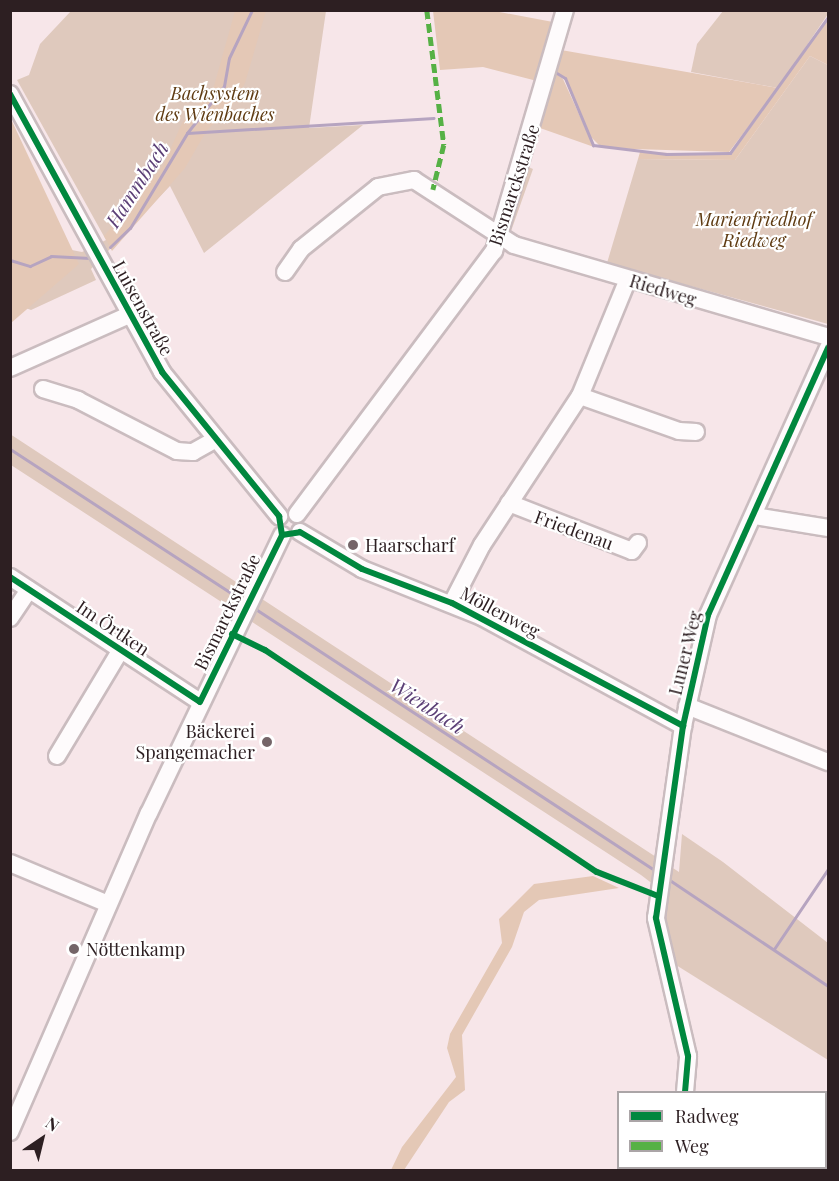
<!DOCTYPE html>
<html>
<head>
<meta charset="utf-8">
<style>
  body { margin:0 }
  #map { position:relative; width:839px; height:1181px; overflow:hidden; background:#f7e6e9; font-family:"Playfair Display",serif }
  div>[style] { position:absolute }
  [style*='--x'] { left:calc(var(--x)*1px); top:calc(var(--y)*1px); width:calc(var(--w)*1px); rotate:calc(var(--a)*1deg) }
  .green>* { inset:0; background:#dfc9bd }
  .forest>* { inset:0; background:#e4c8b6 }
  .stream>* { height:3px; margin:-1.5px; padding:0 1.5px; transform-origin:1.5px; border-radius:1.5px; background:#b6a4c0 }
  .roads { filter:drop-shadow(2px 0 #cabcbf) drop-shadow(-2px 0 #cabcbf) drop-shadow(0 2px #cabcbf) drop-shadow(0 -2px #cabcbf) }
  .minor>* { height:16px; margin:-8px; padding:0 8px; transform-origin:8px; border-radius:8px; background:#fefbfc }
  .quiet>* { height:4.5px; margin-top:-2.25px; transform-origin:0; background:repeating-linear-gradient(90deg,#56b145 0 9px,transparent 0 13.5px) }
  .cycleway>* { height:6px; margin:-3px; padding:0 3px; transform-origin:3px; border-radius:3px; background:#00873e }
  .dots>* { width:16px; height:16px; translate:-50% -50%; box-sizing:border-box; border:3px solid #fff; border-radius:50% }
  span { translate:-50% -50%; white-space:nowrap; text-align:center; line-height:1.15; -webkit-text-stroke:4.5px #fff; paint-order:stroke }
  .park-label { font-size:18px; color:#5f3b12; font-style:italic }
  .street-label { font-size:18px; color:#2d1f22 }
  .poi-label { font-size:18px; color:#2d1f22 }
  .left { translate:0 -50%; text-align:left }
  .right { translate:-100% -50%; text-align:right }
  .water-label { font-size:20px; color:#5b3f76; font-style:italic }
  .frame { position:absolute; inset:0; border:12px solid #2d1f22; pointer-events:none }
  .legend { position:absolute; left:617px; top:1091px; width:210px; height:78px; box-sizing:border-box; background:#fff; border:2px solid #aba5a7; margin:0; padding:8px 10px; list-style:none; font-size:18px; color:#2d1f22 }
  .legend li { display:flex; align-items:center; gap:12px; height:30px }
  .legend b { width:30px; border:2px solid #aba5a7 }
  .north { position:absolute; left:12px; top:1109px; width:60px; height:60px; -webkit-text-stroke:4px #fff; paint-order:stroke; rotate:35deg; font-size:16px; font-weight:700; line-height:24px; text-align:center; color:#2d1f22 }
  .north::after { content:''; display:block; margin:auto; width:21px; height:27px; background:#2d1f22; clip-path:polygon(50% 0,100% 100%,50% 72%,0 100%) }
</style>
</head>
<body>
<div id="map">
  <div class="green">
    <div style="clip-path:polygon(71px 11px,326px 11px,309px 128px,363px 125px,204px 253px,170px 186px,91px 269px,96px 280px,31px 310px,23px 307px,10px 238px,82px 252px,106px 240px,17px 80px,29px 75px,40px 44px)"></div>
    <div style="clip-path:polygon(723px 11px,828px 10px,828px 14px,778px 88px,691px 72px,697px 44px)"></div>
    <div style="clip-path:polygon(810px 56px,828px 65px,828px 324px,607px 263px,638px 159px,735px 160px)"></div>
    <div style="clip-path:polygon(526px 166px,533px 169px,510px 234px,508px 230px)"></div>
    <div style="clip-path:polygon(10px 434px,679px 872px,682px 834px,723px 862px,828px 943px,828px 1060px,668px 960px,662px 891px,641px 875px,11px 465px)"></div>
  </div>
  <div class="forest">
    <div style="clip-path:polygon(235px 11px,266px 11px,245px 83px,232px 106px,207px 130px,185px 168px,112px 251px,104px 236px,163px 166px,182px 123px,214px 86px)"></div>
    <div style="clip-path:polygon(433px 11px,494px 11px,553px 22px,537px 81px,483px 67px,440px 70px)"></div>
    <div style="clip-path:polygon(828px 19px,828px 65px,810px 56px,735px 160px,638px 159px,640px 152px,731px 155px)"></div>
    <div style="clip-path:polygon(561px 50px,778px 88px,729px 152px,602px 148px,589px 135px,566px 79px,555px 71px)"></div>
    <div style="clip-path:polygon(555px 73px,563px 79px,594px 147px,540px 128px)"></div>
    <div style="clip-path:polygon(10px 117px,79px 264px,11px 323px,10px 323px)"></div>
    <div style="clip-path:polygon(593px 876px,619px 888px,539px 900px,524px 912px,512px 947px,462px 1035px,465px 1090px,449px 1102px,404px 1170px,391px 1170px,402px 1147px,456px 1077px,447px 1048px,450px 1034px,502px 943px,499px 919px,534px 884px)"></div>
  </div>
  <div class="stream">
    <div style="--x:555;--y:72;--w:12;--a:31"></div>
    <div style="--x:565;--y:78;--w:73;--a:67.3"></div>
    <div style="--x:593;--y:145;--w:74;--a:7"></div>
    <div style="--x:666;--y:154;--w:64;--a:-0.9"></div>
    <div style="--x:730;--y:153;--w:168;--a:-54.2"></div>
    <div style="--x:187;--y:133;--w:247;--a:-3.5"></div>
    <div style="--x:110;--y:247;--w:28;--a:-44"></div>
    <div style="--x:130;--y:228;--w:111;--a:-59"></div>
    <div style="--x:187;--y:133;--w:60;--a:-51.8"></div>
    <div style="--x:224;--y:86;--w:28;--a:-80"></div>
    <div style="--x:229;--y:58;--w:53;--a:-64.4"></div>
    <div style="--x:10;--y:260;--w:21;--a:17"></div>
    <div style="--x:30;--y:266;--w:23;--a:-25"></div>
    <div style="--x:51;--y:256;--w:39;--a:3"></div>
    <div style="--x:10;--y:449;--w:278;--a:33.1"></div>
    <div style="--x:254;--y:608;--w:482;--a:33.2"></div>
    <div style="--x:668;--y:879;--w:192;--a:33.8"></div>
    <div style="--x:774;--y:949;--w:97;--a:-56"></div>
  </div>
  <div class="roads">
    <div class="minor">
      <div style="--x:10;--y:94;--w:317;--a:61.3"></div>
      <div style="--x:162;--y:372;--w:186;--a:50.9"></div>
      <div style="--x:285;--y:272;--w:28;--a:-55"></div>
      <div style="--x:301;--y:249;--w:99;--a:-38.8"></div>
      <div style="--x:378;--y:187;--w:37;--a:-11"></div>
      <div style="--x:414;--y:180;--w:119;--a:33"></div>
      <div style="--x:514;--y:245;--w:327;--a:16.3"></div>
      <div style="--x:10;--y:368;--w:130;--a:-24"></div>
      <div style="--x:43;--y:389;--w:37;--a:17"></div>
      <div style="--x:78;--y:400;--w:111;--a:27.3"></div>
      <div style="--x:177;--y:451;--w:16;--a:4"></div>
      <div style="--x:193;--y:452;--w:23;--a:-29"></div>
      <div style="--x:580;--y:396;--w:105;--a:19.5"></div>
      <div style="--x:679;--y:431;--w:17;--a:3"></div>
      <div style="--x:509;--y:503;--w:132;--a:21.3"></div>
      <div style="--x:632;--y:551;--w:10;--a:-53"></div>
      <div style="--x:297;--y:514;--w:329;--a:-53.2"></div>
      <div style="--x:494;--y:251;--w:251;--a:-73.6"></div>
      <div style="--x:754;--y:516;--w:75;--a:9.2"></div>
      <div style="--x:300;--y:532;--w:72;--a:30.8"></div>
      <div style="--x:362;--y:569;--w:129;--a:21.8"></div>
      <div style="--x:482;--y:617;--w:229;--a:28.5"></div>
      <div style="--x:10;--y:577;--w:227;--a:33.3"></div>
      <div style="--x:452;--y:603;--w:65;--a:-62.7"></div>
      <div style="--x:482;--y:545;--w:178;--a:-56.7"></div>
      <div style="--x:580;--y:396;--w:126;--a:-67.7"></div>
      <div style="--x:10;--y:618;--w:34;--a:-56"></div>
      <div style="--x:687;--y:706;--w:152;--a:21.7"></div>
      <div style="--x:57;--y:756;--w:122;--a:-59"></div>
      <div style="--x:10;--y:863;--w:106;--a:22.7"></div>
      <div style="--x:685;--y:1092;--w:36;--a:-85"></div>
      <div style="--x:688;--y:1056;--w:142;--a:-103.1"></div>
      <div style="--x:656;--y:918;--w:194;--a:-82"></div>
      <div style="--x:683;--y:726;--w:114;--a:-77.3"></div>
      <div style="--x:708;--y:615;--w:293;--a:-65.8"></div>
      <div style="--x:10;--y:1132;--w:348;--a:-66.5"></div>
      <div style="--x:149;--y:813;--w:308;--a:-64.4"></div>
      <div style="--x:679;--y:1170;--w:2;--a:-90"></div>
    </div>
  </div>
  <div class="quiet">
    <div style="--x:427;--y:10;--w:136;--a:82.8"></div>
    <div style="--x:444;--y:145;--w:46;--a:103.7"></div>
  </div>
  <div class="cycleway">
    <div style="--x:10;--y:94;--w:317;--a:61.3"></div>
    <div style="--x:162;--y:372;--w:186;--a:50.9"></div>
    <div style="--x:279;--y:516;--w:19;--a:81"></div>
    <div style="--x:282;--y:535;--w:18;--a:-9"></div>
    <div style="--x:300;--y:532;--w:72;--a:30.8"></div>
    <div style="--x:362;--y:569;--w:96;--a:20.7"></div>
    <div style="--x:452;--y:603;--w:262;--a:28"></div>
    <div style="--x:10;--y:577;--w:227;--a:33.3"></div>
    <div style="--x:200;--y:702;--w:186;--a:-63.8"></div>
    <div style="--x:232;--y:634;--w:37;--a:26"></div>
    <div style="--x:265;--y:650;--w:399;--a:33.8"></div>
    <div style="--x:597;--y:872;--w:66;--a:21.5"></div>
    <div style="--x:685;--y:1092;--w:36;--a:-85"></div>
    <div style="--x:688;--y:1056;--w:142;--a:-103.1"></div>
    <div style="--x:656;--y:918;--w:194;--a:-82"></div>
    <div style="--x:683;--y:726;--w:114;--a:-77.3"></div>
    <div style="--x:708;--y:615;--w:293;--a:-65.8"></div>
  </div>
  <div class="dots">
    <div style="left:353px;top:545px;background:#746568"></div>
    <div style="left:267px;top:742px;background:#746568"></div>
    <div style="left:74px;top:949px;background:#746568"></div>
  </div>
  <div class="park-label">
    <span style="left:215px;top:104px">Bachsystem<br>des Wienbaches</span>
    <span style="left:754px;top:230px">Marienfriedhof<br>Riedweg</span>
  </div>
  <div class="street-label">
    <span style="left:514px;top:185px;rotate:-72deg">Bismarckstraße</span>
    <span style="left:663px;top:290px;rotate:17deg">Riedweg</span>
    <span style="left:143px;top:308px;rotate:61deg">Luisenstraße</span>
    <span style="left:574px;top:530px;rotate:20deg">Friedenau</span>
    <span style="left:227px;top:612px;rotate:-64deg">Bismarckstraße</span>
    <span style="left:500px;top:612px;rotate:28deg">Möllenweg</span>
    <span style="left:113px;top:628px;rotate:34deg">Im Örtken</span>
    <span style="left:685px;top:653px;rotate:-76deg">Luner Weg</span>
  </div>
  <div class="poi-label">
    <span class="left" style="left:365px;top:545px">Haarscharf</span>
    <span class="right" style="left:255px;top:742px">Bäckerei<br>Spangemacher</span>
    <span class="left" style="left:86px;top:949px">Nöttenkamp</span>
  </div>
  <div class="water-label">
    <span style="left:136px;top:184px;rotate:-57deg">Hammbach</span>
    <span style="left:428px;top:705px;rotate:33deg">Wienbach</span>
  </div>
  <div class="frame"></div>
  <ul class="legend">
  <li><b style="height:8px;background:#00873e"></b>Radweg</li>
  <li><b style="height:8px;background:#56b145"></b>Weg</li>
  </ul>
  <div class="north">N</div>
</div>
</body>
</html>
